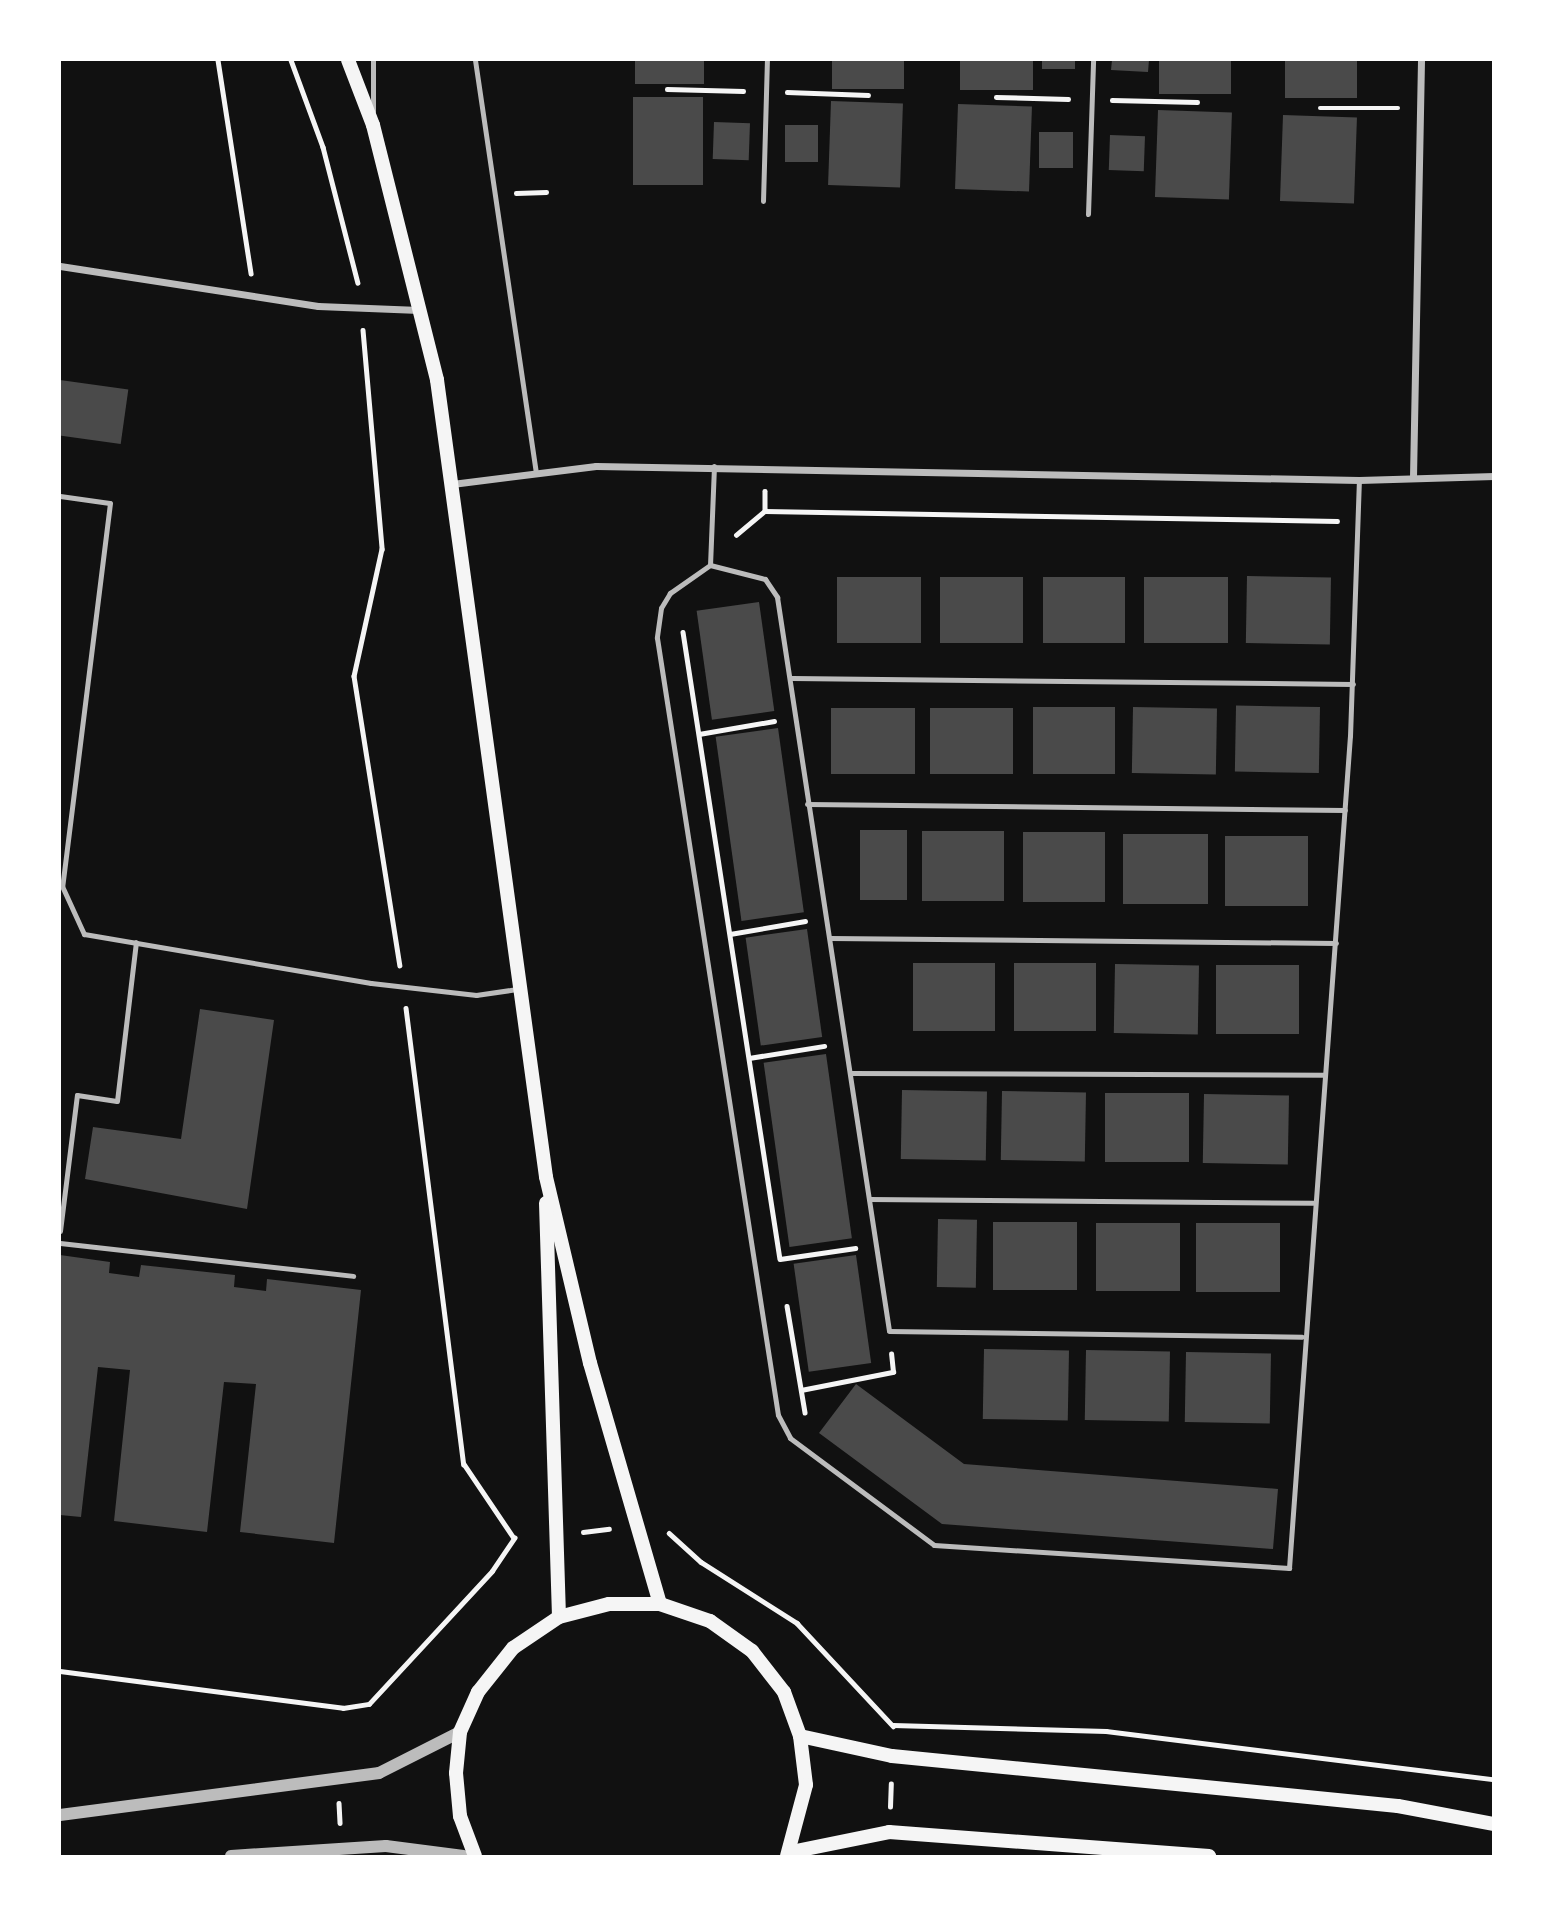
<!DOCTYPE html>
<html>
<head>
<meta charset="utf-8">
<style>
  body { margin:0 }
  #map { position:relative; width:1553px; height:1916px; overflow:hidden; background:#111; font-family:Raleway,sans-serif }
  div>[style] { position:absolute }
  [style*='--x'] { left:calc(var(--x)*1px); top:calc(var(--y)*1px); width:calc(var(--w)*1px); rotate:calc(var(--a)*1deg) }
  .building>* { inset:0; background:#4a4a4a; transform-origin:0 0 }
  .path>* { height:4.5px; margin:-2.25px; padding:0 2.25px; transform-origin:2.25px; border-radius:2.25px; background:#f5f5f5 }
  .service>* { height:5px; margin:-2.5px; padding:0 2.5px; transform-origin:2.5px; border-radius:2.5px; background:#bcbcbc }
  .minor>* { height:7px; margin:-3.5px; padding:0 3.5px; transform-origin:3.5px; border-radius:3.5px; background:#bcbcbc }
  .tertiary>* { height:12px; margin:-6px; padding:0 6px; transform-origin:6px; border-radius:6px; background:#bcbcbc }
  .secondary>* { height:14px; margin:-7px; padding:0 7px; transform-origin:7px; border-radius:7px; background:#f5f5f5 }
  span { translate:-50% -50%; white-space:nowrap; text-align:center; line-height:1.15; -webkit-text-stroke:5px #fff; paint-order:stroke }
  .frame { position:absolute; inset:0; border:61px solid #fff; pointer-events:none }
</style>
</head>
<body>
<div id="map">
  <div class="building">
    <div style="left:635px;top:60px;width:69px;height:24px"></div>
    <div style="left:832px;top:60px;width:72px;height:29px"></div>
    <div style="left:960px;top:60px;width:73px;height:30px"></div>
    <div style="left:1042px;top:60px;width:33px;height:9px"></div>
    <div style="clip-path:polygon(1112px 60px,1149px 60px,1148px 72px,1111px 70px)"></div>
    <div style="left:1159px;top:60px;width:72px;height:34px"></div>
    <div style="left:1285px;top:60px;width:72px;height:38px"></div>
    <div style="left:633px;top:97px;width:70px;height:88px"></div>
    <div style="left:831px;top:101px;width:72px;height:84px;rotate:2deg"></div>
    <div style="left:958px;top:104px;width:74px;height:85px;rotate:2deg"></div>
    <div style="left:1158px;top:110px;width:74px;height:87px;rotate:2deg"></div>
    <div style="left:1283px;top:115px;width:74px;height:86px;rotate:2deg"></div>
    <div style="left:714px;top:122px;width:36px;height:37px;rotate:2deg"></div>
    <div style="left:785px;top:125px;width:33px;height:37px"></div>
    <div style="left:1039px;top:132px;width:34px;height:36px"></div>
    <div style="left:1110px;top:135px;width:35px;height:35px;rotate:2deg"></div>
    <div style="left:60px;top:380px;width:69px;height:55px;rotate:8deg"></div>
    <div style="left:1247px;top:576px;width:84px;height:67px;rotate:1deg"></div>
    <div style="left:837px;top:577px;width:84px;height:66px"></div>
    <div style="left:940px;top:577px;width:83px;height:66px"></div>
    <div style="left:1043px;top:577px;width:82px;height:66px"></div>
    <div style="left:1144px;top:577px;width:84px;height:66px"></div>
    <div style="left:759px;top:602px;width:110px;height:63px;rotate:82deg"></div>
    <div style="left:1115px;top:707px;width:67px;height:82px;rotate:90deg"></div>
    <div style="left:1133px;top:707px;width:84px;height:66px;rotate:1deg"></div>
    <div style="left:1320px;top:707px;width:66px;height:84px;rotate:91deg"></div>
    <div style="left:831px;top:708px;width:84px;height:66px"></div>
    <div style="left:930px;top:708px;width:83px;height:66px"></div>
    <div style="left:778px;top:728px;width:186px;height:63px;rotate:82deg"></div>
    <div style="left:860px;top:830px;width:47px;height:70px"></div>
    <div style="left:922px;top:831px;width:82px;height:70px"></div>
    <div style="left:1023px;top:832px;width:82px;height:70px"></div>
    <div style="left:1123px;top:834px;width:85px;height:70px"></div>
    <div style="left:1225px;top:836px;width:83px;height:70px"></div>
    <div style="left:807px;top:929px;width:109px;height:62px;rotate:82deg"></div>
    <div style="left:913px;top:963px;width:82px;height:68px"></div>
    <div style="left:1014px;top:963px;width:82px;height:68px"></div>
    <div style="left:1115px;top:964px;width:84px;height:69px;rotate:1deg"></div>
    <div style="left:1216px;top:965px;width:83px;height:69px"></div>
    <div style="clip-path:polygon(200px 1009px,274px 1020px,247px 1209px,85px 1179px,93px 1127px,181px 1139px)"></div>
    <div style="left:826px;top:1054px;width:186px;height:63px;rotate:82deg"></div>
    <div style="left:902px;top:1090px;width:85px;height:69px;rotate:1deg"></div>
    <div style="left:1002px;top:1091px;width:84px;height:69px;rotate:1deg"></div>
    <div style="left:1105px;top:1093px;width:84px;height:69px"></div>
    <div style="left:1204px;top:1094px;width:85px;height:69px;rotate:1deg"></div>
    <div style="left:938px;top:1219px;width:39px;height:68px;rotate:1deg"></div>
    <div style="left:993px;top:1222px;width:84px;height:68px"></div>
    <div style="left:1096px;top:1223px;width:84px;height:68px"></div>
    <div style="left:1196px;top:1223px;width:84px;height:69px"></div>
    <div style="clip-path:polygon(60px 1255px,110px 1262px,109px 1273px,139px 1277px,141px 1265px,235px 1275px,234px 1287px,266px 1291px,267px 1279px,361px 1290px,334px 1543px,240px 1532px,256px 1384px,224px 1382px,207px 1532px,114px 1521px,130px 1370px,98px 1367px,81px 1517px,60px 1515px)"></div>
    <div style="left:856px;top:1255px;width:109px;height:63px;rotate:82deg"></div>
    <div style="left:984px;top:1349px;width:85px;height:70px;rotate:1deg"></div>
    <div style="left:1086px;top:1350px;width:84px;height:70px;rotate:1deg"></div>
    <div style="left:1186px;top:1352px;width:85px;height:70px;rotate:1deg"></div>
    <div style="clip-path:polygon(856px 1384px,964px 1464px,1278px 1489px,1273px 1549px,942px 1524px,819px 1433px)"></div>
  </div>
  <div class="path">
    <div style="--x:218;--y:60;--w:216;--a:81.2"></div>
    <div style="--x:291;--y:60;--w:93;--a:69.8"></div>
    <div style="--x:323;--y:147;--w:140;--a:75.6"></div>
    <div style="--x:667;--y:89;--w:76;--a:1.5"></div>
    <div style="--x:787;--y:92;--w:81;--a:2.1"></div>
    <div style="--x:996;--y:97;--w:72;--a:1.6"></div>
    <div style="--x:1112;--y:100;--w:85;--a:1.3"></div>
    <div style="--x:1320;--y:108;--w:78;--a:0"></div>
    <div style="--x:516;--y:193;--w:30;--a:-2"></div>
    <div style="--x:363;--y:330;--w:220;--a:85"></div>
    <div style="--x:382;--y:549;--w:130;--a:102.4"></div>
    <div style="--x:354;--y:676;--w:293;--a:81"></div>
    <div style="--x:765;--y:491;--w:20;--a:90"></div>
    <div style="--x:736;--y:535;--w:38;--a:-40"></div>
    <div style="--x:765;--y:511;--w:572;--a:1"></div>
    <div style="--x:683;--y:632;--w:634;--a:81.21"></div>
    <div style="--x:699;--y:734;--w:76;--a:-9.8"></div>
    <div style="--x:730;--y:934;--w:76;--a:-9.8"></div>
    <div style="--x:406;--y:1008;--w:460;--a:82.8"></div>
    <div style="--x:464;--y:1464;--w:89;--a:56"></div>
    <div style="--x:749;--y:1058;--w:76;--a:-9.1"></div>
    <div style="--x:780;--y:1259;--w:76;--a:-8.3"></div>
    <div style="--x:787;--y:1306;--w:108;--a:80.4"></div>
    <div style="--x:801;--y:1390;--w:94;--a:-11.1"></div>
    <div style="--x:893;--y:1372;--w:18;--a:-96"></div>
    <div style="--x:583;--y:1532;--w:26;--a:-7"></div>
    <div style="--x:669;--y:1533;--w:43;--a:42.2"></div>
    <div style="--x:701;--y:1562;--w:114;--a:32.4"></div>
    <div style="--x:797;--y:1623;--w:141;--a:47"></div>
    <div style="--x:60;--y:1671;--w:285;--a:7.4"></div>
    <div style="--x:343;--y:1708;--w:26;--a:-9"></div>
    <div style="--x:369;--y:1704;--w:181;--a:-47.2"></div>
    <div style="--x:492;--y:1571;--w:40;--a:-56"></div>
    <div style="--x:893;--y:1725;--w:213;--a:1.6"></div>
    <div style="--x:1106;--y:1731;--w:391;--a:7.1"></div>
    <div style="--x:339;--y:1803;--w:20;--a:87"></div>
    <div style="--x:890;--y:1807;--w:23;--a:-88"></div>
  </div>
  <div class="service">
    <div style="--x:475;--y:60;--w:418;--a:81.6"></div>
    <div style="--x:373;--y:111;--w:51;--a:-90"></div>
    <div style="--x:763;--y:201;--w:141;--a:-88.4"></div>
    <div style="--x:1088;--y:214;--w:154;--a:-88.1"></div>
    <div style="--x:714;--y:466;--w:99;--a:92.3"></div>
    <div style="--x:710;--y:565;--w:49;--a:145"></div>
    <div style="--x:670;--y:593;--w:17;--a:121"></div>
    <div style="--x:661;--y:608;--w:30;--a:98"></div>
    <div style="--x:657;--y:638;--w:786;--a:81.15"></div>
    <div style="--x:778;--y:1415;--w:26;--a:62"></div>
    <div style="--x:790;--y:1438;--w:179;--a:36.6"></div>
    <div style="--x:934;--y:1545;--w:356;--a:3.7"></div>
    <div style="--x:1289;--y:1568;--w:834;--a:-85.81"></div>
    <div style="--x:1350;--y:736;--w:256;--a:-88"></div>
    <div style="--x:60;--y:496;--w:50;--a:8"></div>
    <div style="--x:110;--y:503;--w:386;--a:97.1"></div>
    <div style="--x:62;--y:886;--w:53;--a:65.4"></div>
    <div style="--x:84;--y:934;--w:291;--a:9.7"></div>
    <div style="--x:371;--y:983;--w:106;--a:6.5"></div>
    <div style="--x:476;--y:995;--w:41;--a:-8.3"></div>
    <div style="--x:710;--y:565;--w:57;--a:14.3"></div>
    <div style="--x:765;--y:579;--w:22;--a:56"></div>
    <div style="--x:777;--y:597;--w:742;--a:81.32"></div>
    <div style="--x:889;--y:1331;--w:413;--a:0.8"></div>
    <div style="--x:792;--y:678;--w:561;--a:0.61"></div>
    <div style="--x:807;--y:804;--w:538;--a:0.64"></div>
    <div style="--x:830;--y:938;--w:506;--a:0.57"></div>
    <div style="--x:850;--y:1073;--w:475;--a:0.2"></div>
    <div style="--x:869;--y:1199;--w:444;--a:0.5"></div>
    <div style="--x:60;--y:1231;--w:137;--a:-82.9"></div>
    <div style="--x:77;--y:1095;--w:40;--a:8.5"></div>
    <div style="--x:117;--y:1101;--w:160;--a:-83.2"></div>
    <div style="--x:60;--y:1243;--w:295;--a:6.4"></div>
  </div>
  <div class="minor">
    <div style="--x:60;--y:266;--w:261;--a:8.8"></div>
    <div style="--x:318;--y:306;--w:101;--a:2.3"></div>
    <div style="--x:1413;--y:477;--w:417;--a:-88.9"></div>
    <div style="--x:452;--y:484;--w:145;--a:-7.1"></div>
    <div style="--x:596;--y:466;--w:763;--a:1.05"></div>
    <div style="--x:1359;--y:480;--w:135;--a:-1.7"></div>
  </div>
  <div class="tertiary">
    <div style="--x:60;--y:1815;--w:322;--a:-7.5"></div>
    <div style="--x:379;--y:1773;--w:91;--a:-26.8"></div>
    <div style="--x:231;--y:1856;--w:155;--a:-3.7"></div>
    <div style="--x:386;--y:1846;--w:78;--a:7.4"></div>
  </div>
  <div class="secondary">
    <div style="--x:348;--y:60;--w:70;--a:69"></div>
    <div style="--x:373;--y:125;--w:263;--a:75.9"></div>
    <div style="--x:437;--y:380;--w:804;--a:82.21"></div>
    <div style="--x:546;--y:1177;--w:191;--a:76.7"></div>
    <div style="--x:590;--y:1363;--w:251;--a:73.8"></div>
    <div style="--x:546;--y:1203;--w:414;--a:88.2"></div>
    <div style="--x:800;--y:1736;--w:94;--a:12.3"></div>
    <div style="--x:892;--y:1756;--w:508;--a:5.64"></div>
    <div style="--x:1398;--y:1806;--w:98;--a:10.6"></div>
    <div style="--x:791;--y:1852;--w:100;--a:-11.5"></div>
    <div style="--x:889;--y:1832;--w:321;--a:4.3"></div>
    <div style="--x:475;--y:1856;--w:43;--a:-110.6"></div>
    <div style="--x:460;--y:1816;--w:43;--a:-95.3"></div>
    <div style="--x:456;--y:1773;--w:41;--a:-84.4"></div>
    <div style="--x:460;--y:1732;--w:44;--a:-65.8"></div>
    <div style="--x:478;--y:1692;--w:56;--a:-51.5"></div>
    <div style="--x:513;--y:1648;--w:55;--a:-34"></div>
    <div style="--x:559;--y:1617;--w:52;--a:-14.6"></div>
    <div style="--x:609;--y:1604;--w:51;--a:0"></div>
    <div style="--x:660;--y:1604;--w:53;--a:18.8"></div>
    <div style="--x:710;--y:1621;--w:52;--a:35.5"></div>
    <div style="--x:752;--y:1651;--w:52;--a:52"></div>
    <div style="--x:784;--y:1692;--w:47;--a:70"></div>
    <div style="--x:800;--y:1736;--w:49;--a:83"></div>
    <div style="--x:806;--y:1785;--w:73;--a:105"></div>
  </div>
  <div class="frame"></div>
</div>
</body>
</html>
